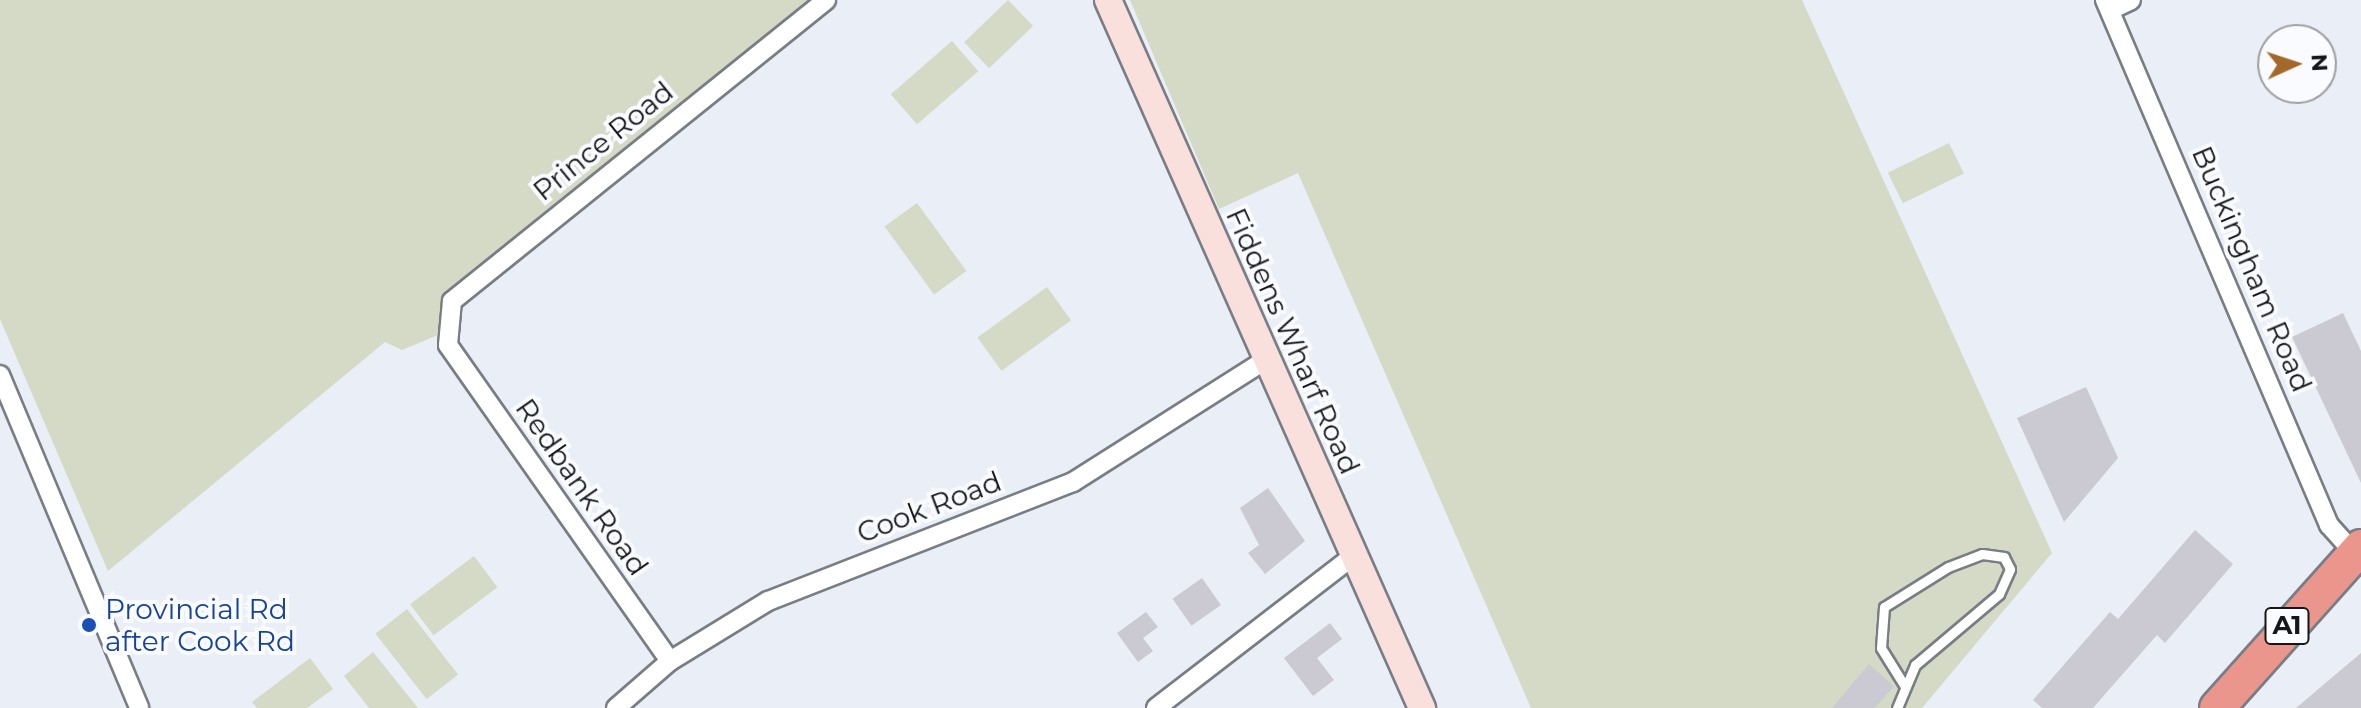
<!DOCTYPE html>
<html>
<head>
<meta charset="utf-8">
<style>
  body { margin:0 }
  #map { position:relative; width:2361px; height:708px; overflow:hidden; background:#eaeef6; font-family:Montserrat,sans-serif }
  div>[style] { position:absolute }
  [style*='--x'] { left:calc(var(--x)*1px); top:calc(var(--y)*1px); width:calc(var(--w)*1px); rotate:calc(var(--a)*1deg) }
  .green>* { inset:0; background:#d4dac5; transform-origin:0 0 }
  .building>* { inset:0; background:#cbcad2; transform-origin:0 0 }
  .roads { filter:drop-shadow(2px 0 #797d84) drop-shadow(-2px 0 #797d84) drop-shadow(0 2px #797d84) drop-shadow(0 -2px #797d84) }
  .lane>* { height:9px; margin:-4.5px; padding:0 4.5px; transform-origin:4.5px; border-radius:4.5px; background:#fff }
  .street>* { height:18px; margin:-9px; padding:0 9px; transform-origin:9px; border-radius:9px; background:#fff }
  .secondary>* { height:26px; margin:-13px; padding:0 13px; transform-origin:13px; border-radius:13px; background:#f9e0dc }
  .highway>* { height:34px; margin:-17px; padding:0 17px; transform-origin:17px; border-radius:17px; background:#eb968c }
  .dots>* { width:22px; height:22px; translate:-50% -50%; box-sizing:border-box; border:4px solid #f9fbfe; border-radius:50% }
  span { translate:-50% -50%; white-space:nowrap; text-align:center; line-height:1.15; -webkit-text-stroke:8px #f9fbfe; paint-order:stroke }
  .shield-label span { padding:2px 6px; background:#f9fbfe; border:2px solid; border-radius:6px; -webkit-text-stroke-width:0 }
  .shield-label { font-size:26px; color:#151619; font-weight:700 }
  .street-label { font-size:28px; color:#151619 }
  .transit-label { font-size:28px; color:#164399 }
  .left { translate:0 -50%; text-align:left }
  .north { position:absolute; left:2257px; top:24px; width:80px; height:80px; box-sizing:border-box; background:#f9fbfe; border:2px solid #9e9fa2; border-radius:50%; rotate:87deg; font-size:22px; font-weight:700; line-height:32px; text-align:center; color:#151619 }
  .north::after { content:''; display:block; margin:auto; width:28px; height:36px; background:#a4682a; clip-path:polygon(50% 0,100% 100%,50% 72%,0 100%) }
</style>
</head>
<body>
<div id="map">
  <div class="green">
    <div style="clip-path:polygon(0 0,820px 0,523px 239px,480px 264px,484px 275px,441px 304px,438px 335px,402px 350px,385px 342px,108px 571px,0 319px)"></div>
    <div style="left:1008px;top:0;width:36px;height:61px;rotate:46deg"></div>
    <div style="clip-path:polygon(1130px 0,1802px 0,2052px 553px,1922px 708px,1531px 708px,1298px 173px,1219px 209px)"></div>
    <div style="left:952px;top:41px;width:40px;height:81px;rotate:49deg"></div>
    <div style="left:1949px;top:143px;width:34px;height:68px;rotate:64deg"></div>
    <div style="left:917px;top:203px;width:84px;height:40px;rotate:54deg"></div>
    <div style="left:1047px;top:287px;width:41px;height:86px;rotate:54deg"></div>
    <div style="left:474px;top:556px;width:39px;height:80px;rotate:53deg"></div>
    <div style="left:407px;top:609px;width:83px;height:40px;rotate:52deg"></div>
    <div style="clip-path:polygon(373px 652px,418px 708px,369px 708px,344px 676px)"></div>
    <div style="clip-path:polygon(310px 658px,333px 689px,307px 708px,257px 708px,252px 702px)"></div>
  </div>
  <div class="building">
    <div style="clip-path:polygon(2343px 313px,2361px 351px,2361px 483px,2292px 337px)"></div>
    <div style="clip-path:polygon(2086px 387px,2118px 458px,2064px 522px,2017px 418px)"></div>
    <div style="clip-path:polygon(1268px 488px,1305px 541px,1265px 574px,1248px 553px,1259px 545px,1240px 508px)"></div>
    <div style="clip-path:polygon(2195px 530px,2233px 564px,2165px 643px,2157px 635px,2093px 708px,2042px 708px,2033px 700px,2110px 612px,2118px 619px)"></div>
    <div style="left:1202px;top:578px;width:33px;height:36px;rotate:55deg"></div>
    <div style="clip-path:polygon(1146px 612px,1158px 627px,1143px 638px,1153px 651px,1138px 662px,1117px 633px)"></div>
    <div style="clip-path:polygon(1330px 623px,1342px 639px,1317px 658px,1334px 680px,1313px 696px,1284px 658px)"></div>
    <div style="clip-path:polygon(2361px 653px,2361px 708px,2296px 708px)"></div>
    <div style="clip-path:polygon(1869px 664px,1894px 686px,1875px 708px,1832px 708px)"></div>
  </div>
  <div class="roads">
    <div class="lane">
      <div style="--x:1897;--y:708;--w:47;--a:-67.3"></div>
      <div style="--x:1915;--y:665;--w:110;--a:-40.2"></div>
      <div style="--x:1999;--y:594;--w:27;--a:-66"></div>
      <div style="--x:2010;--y:569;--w:13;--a:-117"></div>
      <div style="--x:2004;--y:557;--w:22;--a:-172"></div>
      <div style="--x:1982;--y:554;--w:36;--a:159"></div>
      <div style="--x:1948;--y:567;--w:75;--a:148"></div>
      <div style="--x:1884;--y:607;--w:41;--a:94.2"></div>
      <div style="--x:1881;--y:648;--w:44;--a:58.1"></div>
    </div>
    <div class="street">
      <div style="--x:2105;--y:0;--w:571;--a:66.89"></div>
      <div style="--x:2329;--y:525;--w:39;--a:48"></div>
      <div style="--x:2110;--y:10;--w:23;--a:-25"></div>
      <div style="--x:0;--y:375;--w:361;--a:67.3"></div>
      <div style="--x:670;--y:661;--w:386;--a:-125.1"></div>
      <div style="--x:448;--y:345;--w:44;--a:-84.8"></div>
      <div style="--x:452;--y:301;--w:480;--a:-38.8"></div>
      <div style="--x:616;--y:708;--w:72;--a:-41"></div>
      <div style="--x:670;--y:661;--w:115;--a:-31.5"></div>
      <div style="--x:768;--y:601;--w:327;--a:-21.3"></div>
      <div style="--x:1073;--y:482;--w:227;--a:-32.4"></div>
      <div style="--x:1156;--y:708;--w:251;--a:-37.6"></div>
    </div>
    <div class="secondary">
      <div style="--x:1108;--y:0;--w:775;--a:66.08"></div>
    </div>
    <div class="highway">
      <div style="--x:2217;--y:708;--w:216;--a:-48.2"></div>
    </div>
  </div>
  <div class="dots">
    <div style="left:89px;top:625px;background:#1a4fb4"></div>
  </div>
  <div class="shield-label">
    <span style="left:2287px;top:626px">A1</span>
  </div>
  <div class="street-label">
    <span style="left:603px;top:141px;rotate:-39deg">Prince Road</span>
    <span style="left:2252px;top:269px;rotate:67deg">Buckingham Road</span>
    <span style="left:1293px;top:341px;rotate:66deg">Fiddens Wharf Road</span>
    <span style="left:582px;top:487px;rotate:55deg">Redbank Road</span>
    <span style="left:929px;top:507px;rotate:-21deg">Cook Road</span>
  </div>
  <div class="transit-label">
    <span class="left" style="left:105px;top:625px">Provincial Rd<br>after Cook Rd</span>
  </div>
  <div class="north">N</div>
</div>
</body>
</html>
